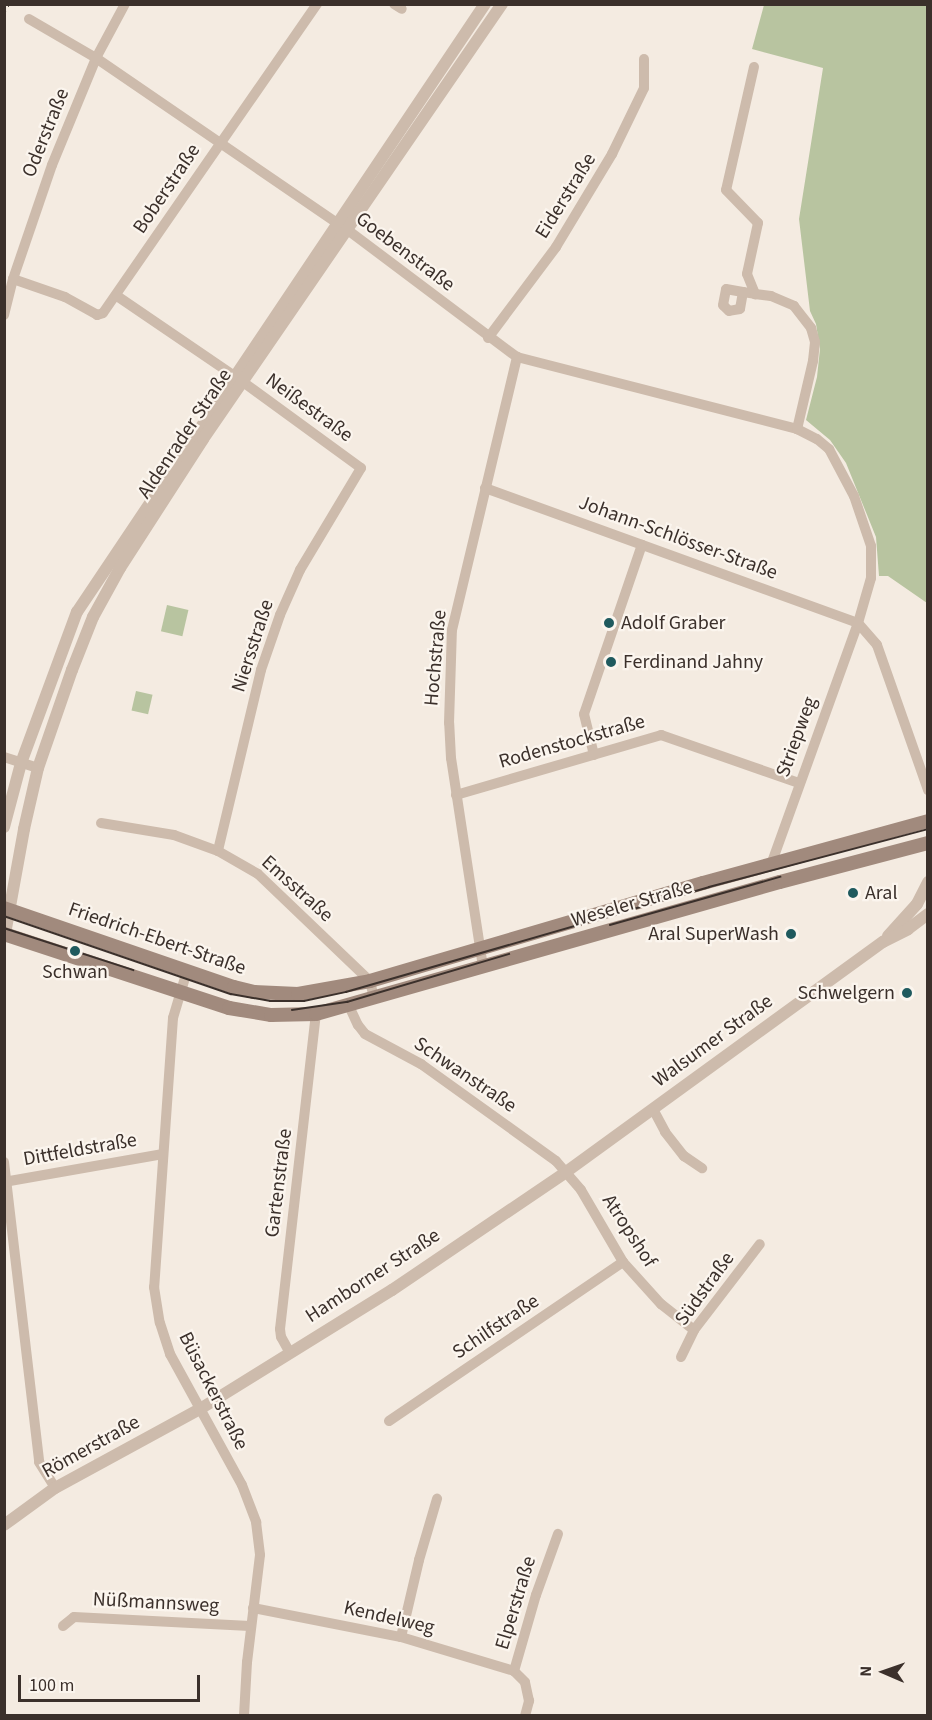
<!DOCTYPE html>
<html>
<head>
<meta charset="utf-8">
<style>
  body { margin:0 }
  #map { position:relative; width:932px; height:1720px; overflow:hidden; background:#f4ebe1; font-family:"Source Sans 3",sans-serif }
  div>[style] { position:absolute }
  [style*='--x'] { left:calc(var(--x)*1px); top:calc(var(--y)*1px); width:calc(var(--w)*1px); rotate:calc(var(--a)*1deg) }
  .green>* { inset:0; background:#b8c4a0; transform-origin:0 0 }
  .minor>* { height:10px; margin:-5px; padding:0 5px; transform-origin:5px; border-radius:5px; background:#cdbbac }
  .tertiary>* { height:12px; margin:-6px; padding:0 6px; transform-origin:6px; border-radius:6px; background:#cdbbac }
  .secondary>* { height:14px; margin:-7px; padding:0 7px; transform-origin:7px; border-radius:7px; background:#a18a7d }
  .tram>* { height:1.5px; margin:-0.75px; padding:0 0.75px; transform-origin:0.75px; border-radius:0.75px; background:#3b302b }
  .rail>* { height:4px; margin-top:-2px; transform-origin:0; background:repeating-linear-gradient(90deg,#3b302b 0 1.5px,transparent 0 6px) }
  .dots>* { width:16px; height:16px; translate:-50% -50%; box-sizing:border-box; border:3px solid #fbf5ee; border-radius:50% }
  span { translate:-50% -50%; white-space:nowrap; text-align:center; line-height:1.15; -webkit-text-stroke:4.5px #fbf5ee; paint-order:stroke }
  .street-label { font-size:20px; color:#3b302b }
  .poi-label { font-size:20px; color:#3b302b }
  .left { translate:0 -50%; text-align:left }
  .right { translate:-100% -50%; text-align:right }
  .frame { position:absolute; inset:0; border:6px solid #3b302b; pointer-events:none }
  .north { position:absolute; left:854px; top:1642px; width:60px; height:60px; -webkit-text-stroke:4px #fbf5ee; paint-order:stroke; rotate:272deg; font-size:16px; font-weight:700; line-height:24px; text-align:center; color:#3b302b }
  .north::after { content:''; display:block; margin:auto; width:21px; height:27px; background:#3b302b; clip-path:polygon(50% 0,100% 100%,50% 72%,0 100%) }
  .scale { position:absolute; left:18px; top:1675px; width:182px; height:27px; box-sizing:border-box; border:3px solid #3b302b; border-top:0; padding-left:8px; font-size:18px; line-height:21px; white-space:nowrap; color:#3b302b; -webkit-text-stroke:4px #fbf5ee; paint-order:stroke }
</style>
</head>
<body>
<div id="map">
  <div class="green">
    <div style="clip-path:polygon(764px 5px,927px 5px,927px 603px,888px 576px,879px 576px,876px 537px,846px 463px,830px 440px,806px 420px,817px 377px,820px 349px,816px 324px,810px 311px,799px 219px,823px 68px,752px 49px)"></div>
    <div style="left:167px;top:605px;width:22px;height:27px;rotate:13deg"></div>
    <div style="left:136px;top:691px;width:17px;height:20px;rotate:13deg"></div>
  </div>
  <div class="minor">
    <div style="--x:394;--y:4;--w:9;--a:32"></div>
    <div style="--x:29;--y:19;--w:78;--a:30.2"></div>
    <div style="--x:96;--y:58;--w:306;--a:34.4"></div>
    <div style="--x:349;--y:231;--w:210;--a:36.9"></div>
    <div style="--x:517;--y:357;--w:289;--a:14.4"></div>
    <div style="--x:797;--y:429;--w:22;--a:27"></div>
    <div style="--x:817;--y:439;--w:16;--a:40"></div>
    <div style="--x:829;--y:449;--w:53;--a:62"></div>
    <div style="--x:854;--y:496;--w:53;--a:71.2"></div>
    <div style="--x:871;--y:546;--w:32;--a:90"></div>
    <div style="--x:871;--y:578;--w:47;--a:106.1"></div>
    <div style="--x:858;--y:623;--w:256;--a:109.8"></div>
    <div style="--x:754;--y:67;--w:126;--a:102.8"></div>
    <div style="--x:726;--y:190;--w:46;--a:45.9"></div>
    <div style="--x:758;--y:223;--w:52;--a:102.2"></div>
    <div style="--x:747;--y:274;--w:22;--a:68"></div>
    <div style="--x:13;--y:279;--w:55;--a:19.1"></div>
    <div style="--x:65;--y:297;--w:37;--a:29"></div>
    <div style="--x:97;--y:315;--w:6;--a:-18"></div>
    <div style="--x:103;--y:313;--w:376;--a:-55.3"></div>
    <div style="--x:743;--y:292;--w:17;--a:100"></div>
    <div style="--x:740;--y:309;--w:11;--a:170"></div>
    <div style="--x:729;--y:311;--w:8;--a:-135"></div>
    <div style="--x:723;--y:305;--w:16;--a:-79"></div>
    <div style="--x:726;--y:289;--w:17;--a:10"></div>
    <div style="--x:743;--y:292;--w:12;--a:9"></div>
    <div style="--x:755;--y:294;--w:16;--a:7"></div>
    <div style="--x:771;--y:296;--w:25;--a:23"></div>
    <div style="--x:794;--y:306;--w:28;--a:52"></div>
    <div style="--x:811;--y:328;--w:15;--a:74"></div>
    <div style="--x:815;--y:342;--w:19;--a:96"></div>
    <div style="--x:813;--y:361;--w:70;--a:103.2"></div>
    <div style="--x:117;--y:296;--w:153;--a:34.3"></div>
    <div style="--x:243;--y:382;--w:146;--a:36.1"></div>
    <div style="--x:361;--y:468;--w:119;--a:120.9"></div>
    <div style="--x:300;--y:570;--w:49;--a:114"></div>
    <div style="--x:280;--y:615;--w:58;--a:109.1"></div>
    <div style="--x:261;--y:670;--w:186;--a:103.4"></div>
    <div style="--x:4;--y:315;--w:37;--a:-76"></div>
    <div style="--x:13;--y:279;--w:120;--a:-71.1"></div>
    <div style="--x:52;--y:165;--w:116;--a:-67.6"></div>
    <div style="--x:96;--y:58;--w:61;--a:-61.8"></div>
    <div style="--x:488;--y:338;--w:114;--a:-53.2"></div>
    <div style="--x:556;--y:247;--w:109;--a:-58.9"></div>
    <div style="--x:612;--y:154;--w:73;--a:-64.1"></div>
    <div style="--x:644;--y:88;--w:29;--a:-90"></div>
    <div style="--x:485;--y:488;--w:397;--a:19.9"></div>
    <div style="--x:858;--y:623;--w:29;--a:49"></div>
    <div style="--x:877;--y:645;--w:154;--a:70.6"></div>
    <div style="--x:594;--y:755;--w:42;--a:-103.7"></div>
    <div style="--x:584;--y:714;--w:179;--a:-71.1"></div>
    <div style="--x:4;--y:757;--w:36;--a:18"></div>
    <div style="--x:456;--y:795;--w:214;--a:-16.3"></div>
    <div style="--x:661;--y:735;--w:146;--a:19.2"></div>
    <div style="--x:101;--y:823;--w:74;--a:9.3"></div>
    <div style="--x:174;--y:835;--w:47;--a:20"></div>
    <div style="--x:218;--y:851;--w:46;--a:29.9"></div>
    <div style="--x:258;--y:874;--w:155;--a:43.7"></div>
    <div style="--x:370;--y:981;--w:18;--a:77"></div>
    <div style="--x:483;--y:967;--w:211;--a:-98.7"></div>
    <div style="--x:451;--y:758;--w:35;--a:-93"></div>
    <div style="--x:449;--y:723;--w:93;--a:-88.2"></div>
    <div style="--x:452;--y:630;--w:281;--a:-76.6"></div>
    <div style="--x:187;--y:971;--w:49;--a:106.6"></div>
    <div style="--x:173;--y:1018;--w:270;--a:94"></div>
    <div style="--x:154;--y:1287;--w:36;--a:81"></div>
    <div style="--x:160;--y:1323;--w:33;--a:72"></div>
    <div style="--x:170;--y:1354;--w:149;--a:61.2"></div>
    <div style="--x:242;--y:1485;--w:40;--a:69"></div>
    <div style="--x:256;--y:1522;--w:33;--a:83"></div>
    <div style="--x:260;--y:1555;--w:108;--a:96.9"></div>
    <div style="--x:247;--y:1662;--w:54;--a:93.2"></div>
    <div style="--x:349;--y:1006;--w:21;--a:65"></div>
    <div style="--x:358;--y:1025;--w:11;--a:52"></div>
    <div style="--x:365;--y:1034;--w:64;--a:28.2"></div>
    <div style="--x:421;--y:1064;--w:166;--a:35.7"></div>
    <div style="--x:556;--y:1161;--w:38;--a:49"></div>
    <div style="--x:581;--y:1190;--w:83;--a:59.7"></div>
    <div style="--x:623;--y:1262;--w:57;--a:47.9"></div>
    <div style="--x:661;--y:1304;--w:42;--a:38.2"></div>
    <div style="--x:653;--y:1109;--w:26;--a:62"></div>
    <div style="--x:665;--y:1132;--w:31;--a:52"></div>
    <div style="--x:684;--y:1156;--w:22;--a:34"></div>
    <div style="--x:4;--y:1162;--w:302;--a:83.3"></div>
    <div style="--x:39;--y:1462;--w:31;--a:58"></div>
    <div style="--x:4;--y:1182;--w:160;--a:-10"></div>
    <div style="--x:290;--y:1353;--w:18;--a:-119"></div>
    <div style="--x:281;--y:1337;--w:8;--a:-97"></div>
    <div style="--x:280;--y:1329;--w:317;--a:-83.5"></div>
    <div style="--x:681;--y:1357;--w:30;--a:-64"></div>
    <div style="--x:694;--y:1330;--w:108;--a:-52.5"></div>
    <div style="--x:389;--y:1421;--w:283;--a:-34.2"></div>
    <div style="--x:253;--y:1608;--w:151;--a:11.1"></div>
    <div style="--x:401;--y:1637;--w:118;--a:16.7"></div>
    <div style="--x:63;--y:1626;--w:14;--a:-39"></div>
    <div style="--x:74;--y:1617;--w:176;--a:2.9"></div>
    <div style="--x:401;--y:1637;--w:79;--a:-76.8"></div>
    <div style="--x:419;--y:1560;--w:64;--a:-73.6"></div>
    <div style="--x:525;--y:1716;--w:16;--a:-75"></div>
    <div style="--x:529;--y:1701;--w:19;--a:-102"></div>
    <div style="--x:525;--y:1682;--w:16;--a:-135"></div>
    <div style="--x:514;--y:1671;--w:79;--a:-73.9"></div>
    <div style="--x:536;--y:1595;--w:65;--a:-70.2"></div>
  </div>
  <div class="tertiary">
    <div style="--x:4;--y:827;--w:66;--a:-75.1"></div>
    <div style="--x:21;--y:763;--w:161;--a:-69.7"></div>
    <div style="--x:77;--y:612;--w:732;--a:-56.14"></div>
    <div style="--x:5;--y:934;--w:107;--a:-79.7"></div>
    <div style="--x:24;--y:829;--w:63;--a:-77.1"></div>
    <div style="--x:38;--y:768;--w:104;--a:-70.9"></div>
    <div style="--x:72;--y:670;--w:57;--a:-68.4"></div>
    <div style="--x:93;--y:617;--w:56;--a:-61.1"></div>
    <div style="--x:120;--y:568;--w:153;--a:-57.2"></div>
    <div style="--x:203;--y:439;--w:528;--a:-55.5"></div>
    <div style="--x:888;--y:936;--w:43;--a:-47.8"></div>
    <div style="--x:917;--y:904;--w:25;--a:-63"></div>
    <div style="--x:4;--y:1525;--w:63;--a:-36"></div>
    <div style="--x:55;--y:1488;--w:165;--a:-28.6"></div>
    <div style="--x:200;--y:1409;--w:226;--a:-31.8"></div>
    <div style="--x:392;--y:1290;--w:210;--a:-34.1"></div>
    <div style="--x:566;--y:1172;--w:392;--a:-36"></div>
    <div style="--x:883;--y:942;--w:28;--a:-27"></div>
    <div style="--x:908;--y:929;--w:25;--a:-37"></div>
  </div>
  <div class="secondary">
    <div style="--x:4;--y:908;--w:243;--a:19"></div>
    <div style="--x:234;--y:987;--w:21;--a:14"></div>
    <div style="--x:254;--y:992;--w:44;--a:2.6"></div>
    <div style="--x:298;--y:994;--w:73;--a:-10.2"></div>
    <div style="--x:370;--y:981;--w:347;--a:-16.4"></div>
    <div style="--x:703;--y:883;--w:233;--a:-15.4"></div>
    <div style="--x:4;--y:934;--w:237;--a:18.2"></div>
    <div style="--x:229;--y:1008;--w:43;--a:9.5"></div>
    <div style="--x:271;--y:1015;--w:45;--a:-1.3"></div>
    <div style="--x:316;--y:1014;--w:482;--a:-15.9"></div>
    <div style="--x:780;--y:882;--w:153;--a:-14.8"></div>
  </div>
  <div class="tram">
    <div style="--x:4;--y:916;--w:240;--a:19"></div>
    <div style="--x:231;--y:994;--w:40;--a:10"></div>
    <div style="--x:270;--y:1001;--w:34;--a:0"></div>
    <div style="--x:304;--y:1001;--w:43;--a:-12.1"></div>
    <div style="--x:346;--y:992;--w:378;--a:-16.1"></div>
    <div style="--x:709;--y:887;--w:227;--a:-14.8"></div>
    <div style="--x:610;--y:925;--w:177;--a:-15.8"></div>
    <div style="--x:4;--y:928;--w:136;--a:18"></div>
    <div style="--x:292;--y:1010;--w:56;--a:-8.3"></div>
    <div style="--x:347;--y:1002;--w:169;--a:-16.5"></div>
  </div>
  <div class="rail">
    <div style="--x:4;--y:11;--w:8;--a:-60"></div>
  </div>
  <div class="dots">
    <div style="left:609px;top:623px;background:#1f5a5e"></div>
    <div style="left:611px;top:662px;background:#1f5a5e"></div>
    <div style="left:853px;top:893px;background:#1f5a5e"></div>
    <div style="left:791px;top:934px;background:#1f5a5e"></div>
    <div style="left:75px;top:951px;background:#1f5a5e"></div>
    <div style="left:907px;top:993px;background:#1f5a5e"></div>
  </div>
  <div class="street-label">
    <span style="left:46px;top:133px;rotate:-68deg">Oderstraße</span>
    <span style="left:167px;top:189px;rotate:-56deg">Boberstraße</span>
    <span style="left:566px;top:196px;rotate:-58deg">Eiderstraße</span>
    <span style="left:405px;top:252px;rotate:37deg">Goebenstraße</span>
    <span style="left:309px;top:408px;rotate:36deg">Neißestraße</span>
    <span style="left:185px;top:434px;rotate:-56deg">Aldenrader Straße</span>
    <span style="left:678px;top:538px;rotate:20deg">Johann-Schlösser-Straße</span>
    <span style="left:253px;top:646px;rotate:-72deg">Niersstraße</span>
    <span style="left:436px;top:658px;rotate:-85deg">Hochstraße</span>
    <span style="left:797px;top:737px;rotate:-70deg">Striepweg</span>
    <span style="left:572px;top:742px;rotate:-16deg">Rodenstockstraße</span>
    <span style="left:297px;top:889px;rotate:42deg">Emsstraße</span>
    <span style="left:632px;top:904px;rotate:-16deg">Weseler Straße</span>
    <span style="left:157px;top:939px;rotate:19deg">Friedrich-Ebert-Straße</span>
    <span style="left:713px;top:1041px;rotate:-36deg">Walsumer Straße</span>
    <span style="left:465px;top:1075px;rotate:34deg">Schwanstraße</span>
    <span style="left:80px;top:1150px;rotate:-10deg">Dittfeldstraße</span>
    <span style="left:279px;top:1183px;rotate:-83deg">Gartenstraße</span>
    <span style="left:629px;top:1231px;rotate:57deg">Atropshof</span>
    <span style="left:373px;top:1276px;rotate:-33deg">Hamborner Straße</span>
    <span style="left:705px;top:1289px;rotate:-54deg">Südstraße</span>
    <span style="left:496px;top:1327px;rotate:-34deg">Schilfstraße</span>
    <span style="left:213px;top:1391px;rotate:63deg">Büsackerstraße</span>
    <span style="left:91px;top:1447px;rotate:-29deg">Römerstraße</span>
    <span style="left:156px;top:1603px;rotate:3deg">Nüßmannsweg</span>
    <span style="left:516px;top:1603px;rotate:-73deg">Elperstraße</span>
    <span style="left:389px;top:1618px;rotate:13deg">Kendelweg</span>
  </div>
  <div class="poi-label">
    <span class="left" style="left:621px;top:623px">Adolf Graber</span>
    <span class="left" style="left:623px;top:662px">Ferdinand Jahny</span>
    <span class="left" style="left:865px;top:893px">Aral</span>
    <span class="right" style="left:779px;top:934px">Aral SuperWash</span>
    <span style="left:75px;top:972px">Schwan</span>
    <span class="right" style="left:895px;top:993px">Schwelgern</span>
  </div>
  <div class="frame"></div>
  <div class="north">N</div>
  <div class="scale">100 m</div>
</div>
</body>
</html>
